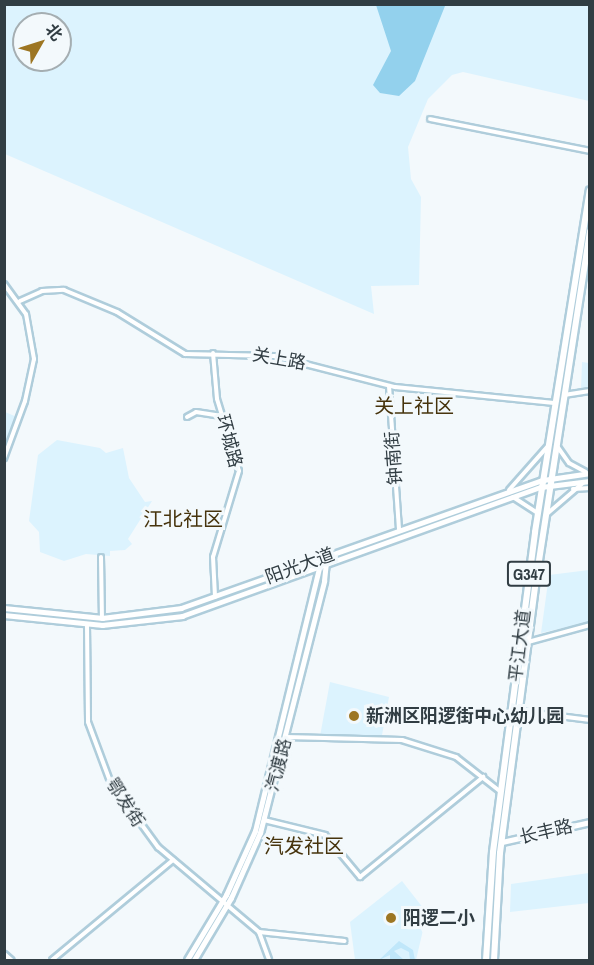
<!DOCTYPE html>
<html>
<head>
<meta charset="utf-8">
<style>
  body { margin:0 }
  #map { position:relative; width:594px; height:965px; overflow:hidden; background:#f3f9fc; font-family:"Archivo Narrow","Noto Sans SC",sans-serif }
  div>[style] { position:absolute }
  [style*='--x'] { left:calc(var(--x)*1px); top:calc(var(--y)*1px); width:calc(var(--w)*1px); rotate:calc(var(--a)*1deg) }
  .built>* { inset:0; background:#dcf3fe }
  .green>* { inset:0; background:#c0e7fa }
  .water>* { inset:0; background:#93d1ed }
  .roads { filter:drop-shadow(2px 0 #afcddb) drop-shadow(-2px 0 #afcddb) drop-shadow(0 2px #afcddb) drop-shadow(0 -2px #afcddb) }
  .minor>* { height:4px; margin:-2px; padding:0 2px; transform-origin:2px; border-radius:2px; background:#fff }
  .tertiary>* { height:4.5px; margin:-2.25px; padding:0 2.25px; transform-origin:2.25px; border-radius:2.25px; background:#fff }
  .secondary>* { height:5px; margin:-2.5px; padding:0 2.5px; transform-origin:2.5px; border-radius:2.5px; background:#fff }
  .trunk>* { height:6px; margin:-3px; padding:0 3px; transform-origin:3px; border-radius:3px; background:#fff }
  .dots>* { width:16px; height:16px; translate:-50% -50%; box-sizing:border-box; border:3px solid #f3f9fc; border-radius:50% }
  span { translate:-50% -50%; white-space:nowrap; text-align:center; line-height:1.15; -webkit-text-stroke:6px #f3f9fc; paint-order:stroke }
  .shield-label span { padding:2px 4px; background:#f3f9fc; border:2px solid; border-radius:4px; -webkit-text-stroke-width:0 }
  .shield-label { font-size:16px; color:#313d43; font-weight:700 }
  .street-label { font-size:18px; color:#313d43 }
  .poi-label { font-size:18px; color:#313d43; font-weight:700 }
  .left { translate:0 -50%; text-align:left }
  .neighbourhood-label { font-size:20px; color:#47340d }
  .frame { position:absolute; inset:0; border:6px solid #313d43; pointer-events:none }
  .north { position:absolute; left:12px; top:12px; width:60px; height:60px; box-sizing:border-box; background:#f3f9fc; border:2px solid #a5aeb2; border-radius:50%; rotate:51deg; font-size:16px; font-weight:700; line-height:24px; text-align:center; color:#313d43 }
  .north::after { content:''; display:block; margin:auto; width:21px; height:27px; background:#9d7623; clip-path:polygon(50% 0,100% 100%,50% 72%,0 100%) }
</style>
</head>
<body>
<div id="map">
  <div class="built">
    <div style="clip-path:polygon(evenodd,5px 5px,589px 5px,589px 101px,463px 72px,452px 75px,428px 99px,408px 147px,411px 179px,421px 197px,419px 285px,371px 286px,374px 314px,5px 154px,5px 5px,24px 24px,60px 24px,60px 60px,24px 60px,24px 24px)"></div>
    <div style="clip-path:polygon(582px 362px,589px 363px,590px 389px,581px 390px)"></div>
    <div style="clip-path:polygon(5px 412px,17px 417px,5px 452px)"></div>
    <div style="clip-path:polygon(57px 440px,100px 448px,106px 453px,123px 448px,129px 478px,145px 502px,152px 501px,128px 539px,132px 544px,125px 550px,110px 551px,110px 556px,86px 554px,64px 561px,40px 552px,39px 532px,29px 521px,38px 455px)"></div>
    <div style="clip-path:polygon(589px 570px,589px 622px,541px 633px,549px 575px)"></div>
    <div style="clip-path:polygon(330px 682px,389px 697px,382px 735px,320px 736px)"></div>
    <div style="clip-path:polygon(589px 873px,589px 903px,510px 912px,511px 884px)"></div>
    <div style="clip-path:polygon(402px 881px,427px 913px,416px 960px,355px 960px,350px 922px)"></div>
  </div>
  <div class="green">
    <div style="clip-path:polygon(399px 941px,413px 950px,415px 960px,410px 960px,409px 952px,401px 948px,394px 951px,404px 960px,390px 960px,390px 955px,379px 960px)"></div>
  </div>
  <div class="water">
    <div style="clip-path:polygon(376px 5px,445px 6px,415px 81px,399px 96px,380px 93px,373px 85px,391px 51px)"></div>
  </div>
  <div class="roads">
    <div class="minor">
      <div style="--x:430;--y:119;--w:163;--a:11.3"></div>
      <div style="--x:4;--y:284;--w:37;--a:54"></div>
      <div style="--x:26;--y:314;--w:46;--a:79.9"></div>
      <div style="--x:34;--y:359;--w:43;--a:102.1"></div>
      <div style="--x:25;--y:401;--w:61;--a:110.2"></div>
      <div style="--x:20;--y:301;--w:24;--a:-24"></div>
      <div style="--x:42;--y:291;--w:22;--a:-3"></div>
      <div style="--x:64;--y:290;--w:57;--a:22.5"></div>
      <div style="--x:117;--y:312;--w:80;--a:31.7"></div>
      <div style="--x:185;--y:354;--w:89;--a:1.3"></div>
      <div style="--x:274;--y:356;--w:125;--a:14.4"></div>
      <div style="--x:395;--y:387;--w:160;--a:5.7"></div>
      <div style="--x:213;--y:353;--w:46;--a:85"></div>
      <div style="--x:217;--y:399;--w:75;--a:73"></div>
      <div style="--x:239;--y:471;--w:90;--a:106.8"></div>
      <div style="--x:213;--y:557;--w:40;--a:87.1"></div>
      <div style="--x:389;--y:386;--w:144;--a:86"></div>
      <div style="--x:564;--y:395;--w:26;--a:-9"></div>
      <div style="--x:187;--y:417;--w:10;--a:-29"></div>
      <div style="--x:196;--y:412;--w:26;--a:9"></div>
      <div style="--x:557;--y:446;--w:21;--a:55"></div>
      <div style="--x:569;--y:463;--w:19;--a:28"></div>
      <div style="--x:573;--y:489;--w:17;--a:-3"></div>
      <div style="--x:509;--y:490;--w:57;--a:-48.5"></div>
      <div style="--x:513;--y:497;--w:30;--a:33"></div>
      <div style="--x:548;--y:513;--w:46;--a:-40.6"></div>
      <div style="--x:101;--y:557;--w:61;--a:89.1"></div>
      <div style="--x:87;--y:625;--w:97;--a:89.4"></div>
      <div style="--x:88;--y:722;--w:63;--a:69.6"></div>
      <div style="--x:110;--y:781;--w:82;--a:54"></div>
      <div style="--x:158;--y:847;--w:132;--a:40.1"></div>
      <div style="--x:259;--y:932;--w:30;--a:70"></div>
      <div style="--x:528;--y:642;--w:64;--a:-15.3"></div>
      <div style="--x:519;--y:711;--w:72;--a:7.2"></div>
      <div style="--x:286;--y:737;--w:116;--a:1.5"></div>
      <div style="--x:402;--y:740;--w:57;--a:17.5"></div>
      <div style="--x:456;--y:757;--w:57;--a:37.9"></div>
      <div style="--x:264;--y:820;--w:63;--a:13.8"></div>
      <div style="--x:325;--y:835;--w:55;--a:50.2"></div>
      <div style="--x:360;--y:877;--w:159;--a:-39.1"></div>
      <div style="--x:259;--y:932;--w:86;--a:6"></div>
      <div style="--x:52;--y:960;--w:157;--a:-39.6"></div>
    </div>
    <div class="tertiary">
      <div style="--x:4;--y:608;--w:99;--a:5.8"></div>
      <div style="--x:102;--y:618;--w:80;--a:-7.2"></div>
      <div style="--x:181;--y:608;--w:384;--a:-19.5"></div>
      <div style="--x:4;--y:615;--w:99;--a:5.8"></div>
      <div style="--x:102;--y:625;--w:81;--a:-6.4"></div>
      <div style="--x:182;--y:616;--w:381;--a:-19.8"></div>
      <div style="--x:502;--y:842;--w:90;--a:-12.8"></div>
      <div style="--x:4;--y:954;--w:9;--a:41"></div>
      <div style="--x:187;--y:960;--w:76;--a:-59"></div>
      <div style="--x:226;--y:895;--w:70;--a:-65.6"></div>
      <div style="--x:255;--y:831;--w:275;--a:-76.3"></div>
      <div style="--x:194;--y:960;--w:72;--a:-59.2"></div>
      <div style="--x:231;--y:898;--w:71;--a:-66"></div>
      <div style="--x:260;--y:833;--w:260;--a:-75.7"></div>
      <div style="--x:324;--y:581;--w:19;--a:-84"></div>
    </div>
    <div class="secondary">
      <div style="--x:543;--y:480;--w:48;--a:-8.5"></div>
      <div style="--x:541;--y:487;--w:49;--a:-7"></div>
    </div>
    <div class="trunk">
      <div style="--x:486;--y:960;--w:108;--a:-86.3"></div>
      <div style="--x:493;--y:852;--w:323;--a:-82.5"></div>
      <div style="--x:535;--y:532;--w:346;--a:-80.9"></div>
      <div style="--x:494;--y:960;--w:107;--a:-86.8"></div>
      <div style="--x:500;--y:853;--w:275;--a:-82.5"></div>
      <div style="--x:536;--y:580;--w:353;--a:-81.2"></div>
    </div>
  </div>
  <div class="dots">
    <div style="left:354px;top:716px;background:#9d7623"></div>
    <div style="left:391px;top:918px;background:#9d7623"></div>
  </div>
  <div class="shield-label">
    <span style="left:529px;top:574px">G347</span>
  </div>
  <div class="street-label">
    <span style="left:279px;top:359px;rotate:10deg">关上路</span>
    <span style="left:229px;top:441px;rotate:75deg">环城路</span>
    <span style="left:394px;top:458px;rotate:-94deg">钟南街</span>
    <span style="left:300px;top:566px;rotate:-20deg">阳光大道</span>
    <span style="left:520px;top:646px;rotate:-83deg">平江大道</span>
    <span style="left:279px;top:765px;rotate:-76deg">汽渡路</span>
    <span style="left:125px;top:803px;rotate:57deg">鄂发街</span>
    <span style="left:546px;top:832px;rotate:-13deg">长丰路</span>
  </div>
  <div class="poi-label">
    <span class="left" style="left:366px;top:716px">新洲区阳逻街中心幼儿园</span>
    <span class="left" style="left:403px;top:918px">阳逻二小</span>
  </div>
  <div class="neighbourhood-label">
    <span style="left:414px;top:405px">关上社区</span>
    <span style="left:183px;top:518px">江北社区</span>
    <span style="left:304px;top:845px">汽发社区</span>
  </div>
  <div class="frame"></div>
  <div class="north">北</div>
</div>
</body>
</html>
